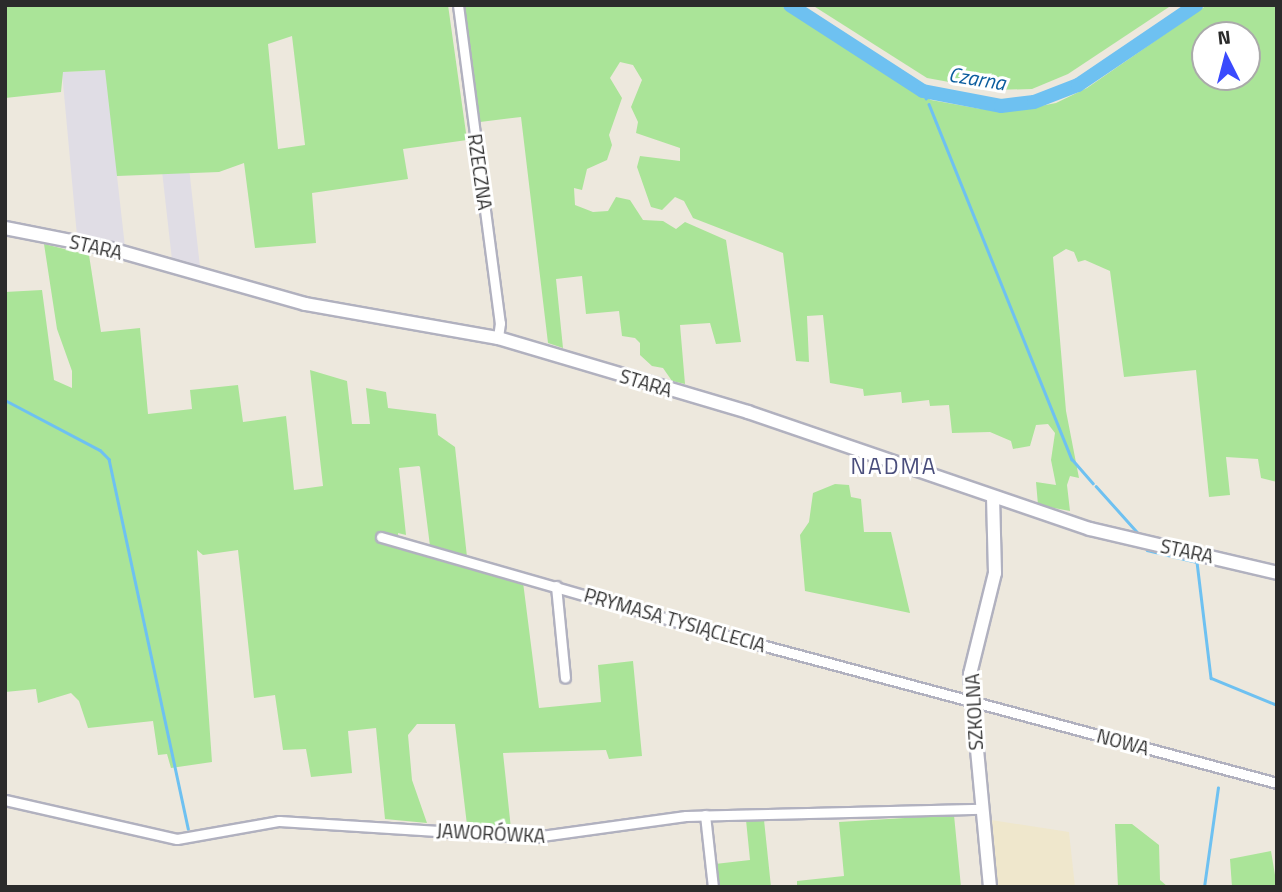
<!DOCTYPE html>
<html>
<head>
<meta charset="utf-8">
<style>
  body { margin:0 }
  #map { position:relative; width:1282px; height:892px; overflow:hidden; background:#ede8dd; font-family:"Titillium Web",sans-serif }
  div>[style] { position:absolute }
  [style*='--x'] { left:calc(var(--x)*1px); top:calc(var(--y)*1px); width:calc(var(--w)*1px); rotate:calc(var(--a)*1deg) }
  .industrial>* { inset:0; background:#e0dde5 }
  .education>* { inset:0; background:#efe7cc }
  .green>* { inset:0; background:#aae498 }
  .stream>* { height:2.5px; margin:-1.25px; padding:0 1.25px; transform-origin:1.25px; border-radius:1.25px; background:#6ec1f1 }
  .river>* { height:14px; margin:-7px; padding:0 7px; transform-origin:7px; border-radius:7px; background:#6ec1f1 }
  .roads { filter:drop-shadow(2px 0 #b1b1bf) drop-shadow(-2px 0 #b1b1bf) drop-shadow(0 2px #b1b1bf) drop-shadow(0 -2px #b1b1bf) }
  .minor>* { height:9px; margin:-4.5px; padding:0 4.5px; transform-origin:4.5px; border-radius:4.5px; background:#fff }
  .tertiary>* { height:12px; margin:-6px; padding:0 6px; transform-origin:6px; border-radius:6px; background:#fff }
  span { translate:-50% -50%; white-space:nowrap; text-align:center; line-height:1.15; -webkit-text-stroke:6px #fff; paint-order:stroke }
  .street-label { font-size:19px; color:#2b2b2b }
  .water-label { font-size:21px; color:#0b5d9e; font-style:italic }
  .quarter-label { font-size:23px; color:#4a4e7c; letter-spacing:2px }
  .frame { position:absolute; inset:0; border:7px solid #2b2b2b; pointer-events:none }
  .north { position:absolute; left:1191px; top:21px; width:70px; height:70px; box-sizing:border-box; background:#fff; border:2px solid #aaa; border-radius:50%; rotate:354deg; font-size:19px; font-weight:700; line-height:28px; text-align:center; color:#2b2b2b }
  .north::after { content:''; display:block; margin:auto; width:24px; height:32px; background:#3a4afd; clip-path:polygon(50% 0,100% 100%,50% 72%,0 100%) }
</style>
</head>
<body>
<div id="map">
  <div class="industrial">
    <div style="clip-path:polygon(171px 5px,200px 267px,172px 260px,162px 171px,117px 176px,125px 247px,77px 236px,62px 72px,105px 70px)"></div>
  </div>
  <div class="education">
    <div style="clip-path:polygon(991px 820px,1069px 832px,1075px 887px,998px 887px)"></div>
  </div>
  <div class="green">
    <div style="clip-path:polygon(evenodd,5px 5px,448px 5px,467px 140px,403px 149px,408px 179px,312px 193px,316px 243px,255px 248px,244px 163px,219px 172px,117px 176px,105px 70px,63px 72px,61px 92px,5px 98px,5px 5px,292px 36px,305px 145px,278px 149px,268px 44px,292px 36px)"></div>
    <div style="clip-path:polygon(evenodd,464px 5px,780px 5px,931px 100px,981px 109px,1020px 110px,1056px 103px,1087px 88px,1207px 5px,1277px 5px,1277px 482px,1261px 478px,1258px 459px,1226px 457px,1230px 495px,1209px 497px,1196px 370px,1124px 377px,1110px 271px,1085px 260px,1078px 262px,1074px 252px,1066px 249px,1053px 257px,1066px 411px,1079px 478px,1070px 476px,1067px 485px,1070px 511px,1038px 505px,1036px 482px,1056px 485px,1051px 460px,1055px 433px,1048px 424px,1036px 425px,1030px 446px,1013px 449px,1011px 441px,990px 432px,952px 433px,949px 405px,930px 406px,929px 400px,902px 403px,901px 392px,864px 396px,863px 389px,830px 383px,823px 315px,807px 316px,809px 362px,796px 361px,783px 253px,693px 218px,684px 201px,675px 197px,662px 210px,651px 207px,637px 167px,640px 156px,680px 161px,680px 148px,636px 133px,638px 122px,631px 107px,642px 80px,633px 65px,620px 62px,610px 78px,622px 98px,609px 135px,612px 145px,607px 160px,587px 169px,582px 190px,574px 188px,575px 205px,593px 212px,608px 211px,616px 197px,630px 200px,643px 220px,663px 221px,676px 229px,685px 222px,726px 240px,741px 342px,716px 344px,710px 323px,680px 325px,685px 384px,672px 381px,663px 368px,652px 366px,640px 355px,640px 343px,635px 338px,622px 336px,619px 311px,586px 314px,582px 276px,556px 279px,563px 348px,548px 343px,521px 117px,480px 122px,464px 5px,1205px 35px,1247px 35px,1247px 77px,1205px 77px,1205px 35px)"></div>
    <div style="clip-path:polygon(812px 5px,1172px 5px,1068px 74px,1032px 89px,993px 90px,927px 78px)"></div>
    <div style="clip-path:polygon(evenodd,44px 244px,89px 255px,101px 332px,140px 328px,148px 414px,192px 409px,190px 390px,238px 385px,243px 422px,286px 416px,294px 490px,323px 486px,310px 370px,347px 381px,352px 424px,370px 424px,366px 388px,386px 392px,388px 408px,436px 414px,438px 435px,455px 447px,468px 566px,523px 582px,539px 708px,601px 702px,598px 665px,633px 661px,642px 756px,609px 759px,606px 750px,503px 753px,511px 829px,467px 825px,455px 724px,417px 724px,408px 735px,412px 780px,427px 823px,385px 819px,376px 728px,348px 731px,352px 773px,311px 777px,306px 749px,283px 750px,275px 695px,254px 698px,238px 550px,203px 555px,197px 550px,212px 762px,171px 768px,167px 754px,158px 755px,153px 721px,88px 728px,79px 701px,71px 693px,38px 703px,36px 689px,5px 692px,5px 292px,42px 290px,54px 380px,72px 388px,72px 371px,57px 329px,44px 244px,419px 466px,420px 467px,431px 554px,399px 546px,398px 533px,406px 535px,399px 468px,419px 466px)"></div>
    <div style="clip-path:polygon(835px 484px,849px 485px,851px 497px,861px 499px,864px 532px,891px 532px,910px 613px,805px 591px,800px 535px,809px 522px,813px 493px)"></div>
    <div style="clip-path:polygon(954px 815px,961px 887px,797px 887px,797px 881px,844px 876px,839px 822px)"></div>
    <div style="clip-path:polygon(746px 820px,764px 820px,771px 887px,717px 887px,715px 864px,750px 860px)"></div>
    <div style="clip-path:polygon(1115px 824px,1132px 824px,1159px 845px,1160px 880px,1168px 887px,1118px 887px)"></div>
    <div style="clip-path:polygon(1271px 851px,1277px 887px,1232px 887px,1230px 859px)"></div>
  </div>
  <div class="stream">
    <div style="--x:923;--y:91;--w:8;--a:67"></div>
    <div style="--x:929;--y:104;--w:383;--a:68.1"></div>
    <div style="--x:1072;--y:459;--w:32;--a:49"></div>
    <div style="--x:5;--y:400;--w:107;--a:27.8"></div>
    <div style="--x:100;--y:450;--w:13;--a:45"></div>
    <div style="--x:109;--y:459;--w:378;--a:77.9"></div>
    <div style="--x:1096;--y:486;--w:63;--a:48.2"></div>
    <div style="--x:1147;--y:550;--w:51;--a:13.5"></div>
    <div style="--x:1197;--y:562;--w:117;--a:83.1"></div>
    <div style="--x:1211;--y:678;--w:71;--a:22.2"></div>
    <div style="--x:1204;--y:887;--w:100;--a:-82"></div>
  </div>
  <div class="river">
    <div style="--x:790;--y:5;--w:158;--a:32.9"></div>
    <div style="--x:923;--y:91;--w:79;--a:10.9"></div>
    <div style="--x:1001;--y:106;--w:33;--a:-7"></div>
    <div style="--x:1034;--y:102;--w:47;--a:-21.1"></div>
    <div style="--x:1078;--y:85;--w:143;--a:-34.1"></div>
  </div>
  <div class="roads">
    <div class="minor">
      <div style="--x:458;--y:5;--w:321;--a:82.5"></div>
      <div style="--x:500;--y:323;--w:15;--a:98"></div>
      <div style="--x:381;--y:537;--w:326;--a:16"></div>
      <div style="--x:694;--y:627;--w:604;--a:14.98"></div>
      <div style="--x:556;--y:586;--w:92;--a:84.4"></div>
      <div style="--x:5;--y:800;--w:176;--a:12.8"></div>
      <div style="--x:177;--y:839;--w:104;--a:-10"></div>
      <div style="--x:279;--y:821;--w:256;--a:3.6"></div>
      <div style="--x:534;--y:837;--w:153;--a:-7.9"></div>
      <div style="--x:686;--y:816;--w:296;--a:-1.4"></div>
      <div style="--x:705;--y:815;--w:72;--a:83.7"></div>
    </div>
    <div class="tertiary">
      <div style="--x:5;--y:228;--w:108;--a:11.2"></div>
      <div style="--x:111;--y:249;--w:202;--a:15.8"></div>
      <div style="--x:305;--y:304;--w:196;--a:10"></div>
      <div style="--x:498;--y:338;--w:261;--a:16.5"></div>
      <div style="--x:748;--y:412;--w:361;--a:18.9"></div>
      <div style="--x:1090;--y:529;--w:192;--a:13.2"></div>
      <div style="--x:990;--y:887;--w:214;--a:-95.4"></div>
      <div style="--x:970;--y:674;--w:104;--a:-76.1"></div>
      <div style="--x:995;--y:573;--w:76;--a:-91.5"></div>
    </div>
  </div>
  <div class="street-label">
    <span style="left:480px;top:172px;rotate:82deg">RZECZNA</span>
    <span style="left:96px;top:247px;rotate:13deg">STARA</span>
    <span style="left:646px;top:383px;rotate:17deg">STARA</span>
    <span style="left:1187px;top:551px;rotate:12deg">STARA</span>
    <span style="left:675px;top:620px;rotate:16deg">PRYMASA TYSIĄCLECIA</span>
    <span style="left:974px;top:712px;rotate:-93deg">SZKOLNA</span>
    <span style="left:1123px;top:742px;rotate:15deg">NOWA</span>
    <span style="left:491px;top:833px;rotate:3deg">JAWORÓWKA</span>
  </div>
  <div class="water-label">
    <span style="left:977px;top:78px;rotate:9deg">Czarna</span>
  </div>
  <div class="quarter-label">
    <span style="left:894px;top:466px">NADMA</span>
  </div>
  <div class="frame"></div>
  <div class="north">N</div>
</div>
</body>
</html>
